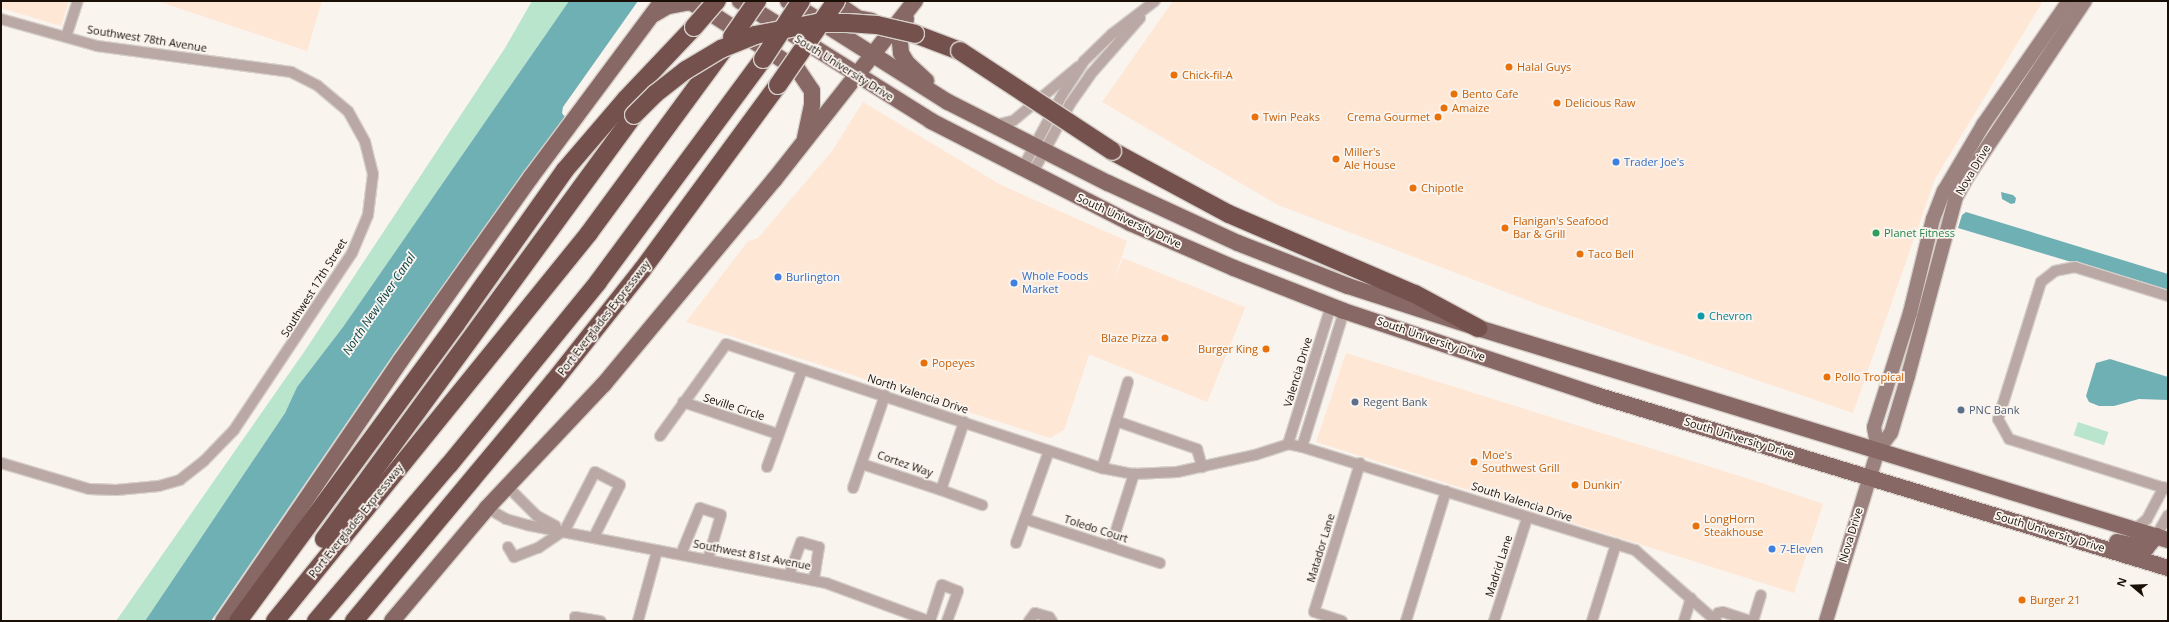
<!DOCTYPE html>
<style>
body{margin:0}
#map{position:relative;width:2169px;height:622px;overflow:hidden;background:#faf4ef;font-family:"Open Sans",sans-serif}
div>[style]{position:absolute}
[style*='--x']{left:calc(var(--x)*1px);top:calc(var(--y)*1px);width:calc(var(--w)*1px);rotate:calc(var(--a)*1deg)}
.built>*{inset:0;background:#fee7d5;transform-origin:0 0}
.green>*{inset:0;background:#bae5cd;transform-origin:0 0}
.water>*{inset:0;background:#6fb0b5}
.roads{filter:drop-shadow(1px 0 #d6cfca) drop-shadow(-1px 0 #d6cfca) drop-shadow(0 1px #d6cfca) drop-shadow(0 -1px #d6cfca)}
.street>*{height:10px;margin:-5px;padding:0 5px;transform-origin:5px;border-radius:5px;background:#baa8a5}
.secondary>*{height:14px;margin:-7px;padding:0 7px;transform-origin:7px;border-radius:7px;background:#9c827f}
.primary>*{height:16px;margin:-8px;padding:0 8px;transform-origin:8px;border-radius:8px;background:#876864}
.highway>*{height:18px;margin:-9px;padding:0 9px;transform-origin:9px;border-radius:9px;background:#74514d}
.bridges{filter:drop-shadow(1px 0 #d6cfca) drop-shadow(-1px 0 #d6cfca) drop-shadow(0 1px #d6cfca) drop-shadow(0 -1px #d6cfca)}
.highway-bridge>*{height:18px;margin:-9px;padding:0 9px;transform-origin:9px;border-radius:9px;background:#74514d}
.dots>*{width:11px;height:11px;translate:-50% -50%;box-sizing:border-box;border:2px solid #faf4ef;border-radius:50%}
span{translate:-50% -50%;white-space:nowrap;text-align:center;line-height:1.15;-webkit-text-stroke:3.5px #faf4ef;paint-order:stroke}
.street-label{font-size:11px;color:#190f07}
.food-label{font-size:11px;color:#c56008}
.left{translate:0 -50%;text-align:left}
.right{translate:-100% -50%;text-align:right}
.shop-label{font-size:11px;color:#366cbe}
.leisure-label{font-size:11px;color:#27864d}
.culture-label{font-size:11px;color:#0d838f}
.service-label{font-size:11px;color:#4e5e75}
.water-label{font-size:12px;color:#004044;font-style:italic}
.frame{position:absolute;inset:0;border:2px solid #190f07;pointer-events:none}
.north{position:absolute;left:2113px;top:566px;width:40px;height:40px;-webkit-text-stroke:3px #faf4ef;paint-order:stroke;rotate:289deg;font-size:11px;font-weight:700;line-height:16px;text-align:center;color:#190f07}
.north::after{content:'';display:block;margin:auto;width:14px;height:18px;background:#190f07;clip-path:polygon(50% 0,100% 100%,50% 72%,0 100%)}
</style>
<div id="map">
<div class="built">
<div style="clip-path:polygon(1px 1px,69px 1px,61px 26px,1px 8px)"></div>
<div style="clip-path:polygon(157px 1px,322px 1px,307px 51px)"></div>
<div style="clip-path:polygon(1173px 1px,2043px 1px,1935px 179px,1853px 413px,1545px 307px,1278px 205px,1102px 102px)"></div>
<div style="clip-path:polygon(863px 102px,1001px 185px,1127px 241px,1064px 430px,1050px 438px,686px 322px,748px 241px,758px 238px,832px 151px)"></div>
<div style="left:1123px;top:258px;width:132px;height:102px;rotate:22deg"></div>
<div style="clip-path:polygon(1346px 353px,1762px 483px,1823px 504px,1794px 593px,1316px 442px)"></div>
</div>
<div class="green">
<div style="clip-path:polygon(532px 1px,569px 1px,343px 327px,297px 387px,285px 413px,145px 621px,116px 621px,304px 352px,505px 48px)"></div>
<div style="left:2078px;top:422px;width:32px;height:14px;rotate:18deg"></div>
</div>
<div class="water">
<div style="clip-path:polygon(569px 1px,638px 1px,563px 107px,562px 113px,565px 117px,395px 352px,211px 621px,145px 621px,285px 413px,297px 387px,343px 327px)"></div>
<div style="clip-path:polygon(2001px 192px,2013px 195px,2016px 198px,2015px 203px,2011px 204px,2002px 199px)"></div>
<div style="clip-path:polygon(1966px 212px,2168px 274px,2168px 291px,1958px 228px,1962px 215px)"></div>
<div style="clip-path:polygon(2110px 359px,2168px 377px,2168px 400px,2139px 399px,2114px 406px,2099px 406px,2089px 402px,2086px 396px,2096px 363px)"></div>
</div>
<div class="roads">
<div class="street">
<div style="--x:1;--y:19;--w:100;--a:15.7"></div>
<div style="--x:97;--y:46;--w:196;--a:7.6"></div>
<div style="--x:291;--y:72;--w:30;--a:27"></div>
<div style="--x:318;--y:86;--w:39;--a:40"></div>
<div style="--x:348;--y:111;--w:35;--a:61"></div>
<div style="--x:365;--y:142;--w:33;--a:76"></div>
<div style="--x:373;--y:174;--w:41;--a:97"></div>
<div style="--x:368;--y:215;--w:41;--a:112.8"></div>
<div style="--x:352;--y:253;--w:213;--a:123.7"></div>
<div style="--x:234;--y:430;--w:43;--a:134.1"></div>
<div style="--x:204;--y:461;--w:31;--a:142"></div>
<div style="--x:180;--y:480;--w:22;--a:164"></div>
<div style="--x:159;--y:486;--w:43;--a:174.7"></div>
<div style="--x:116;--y:490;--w:27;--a:-178"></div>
<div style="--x:89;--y:489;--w:92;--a:-163.5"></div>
<div style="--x:66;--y:37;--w:38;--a:-72"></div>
<div style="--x:995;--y:125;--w:18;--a:-13"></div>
<div style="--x:1013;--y:121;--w:85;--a:-39.7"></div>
<div style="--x:1022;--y:169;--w:84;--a:-61.6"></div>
<div style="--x:1062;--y:95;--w:40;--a:-57.1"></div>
<div style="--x:1084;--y:61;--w:39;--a:-44"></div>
<div style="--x:1112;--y:34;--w:54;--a:-37.5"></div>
<div style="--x:1032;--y:174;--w:80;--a:-61.5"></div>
<div style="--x:1070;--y:104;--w:35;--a:-55"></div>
<div style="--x:1090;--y:75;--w:76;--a:-48.7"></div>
<div style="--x:2168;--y:296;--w:97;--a:-162.7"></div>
<div style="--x:2075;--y:267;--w:20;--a:169"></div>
<div style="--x:2055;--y:271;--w:18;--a:142"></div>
<div style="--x:2041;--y:282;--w:144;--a:107.4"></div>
<div style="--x:1998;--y:419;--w:23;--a:61"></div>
<div style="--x:2009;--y:439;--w:167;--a:17.5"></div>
<div style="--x:683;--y:402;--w:100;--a:18.6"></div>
<div style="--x:1116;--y:421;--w:86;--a:19.1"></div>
<div style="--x:1197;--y:449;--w:19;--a:74"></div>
<div style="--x:660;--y:436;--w:113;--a:-54.3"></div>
<div style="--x:726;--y:344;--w:396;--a:18.3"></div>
<div style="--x:1102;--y:468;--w:33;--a:11"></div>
<div style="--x:1134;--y:474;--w:43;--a:-2.7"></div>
<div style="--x:1177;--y:472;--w:80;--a:-12.3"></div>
<div style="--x:1255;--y:455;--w:35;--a:-18"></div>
<div style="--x:1288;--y:444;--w:14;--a:12"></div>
<div style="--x:1302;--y:447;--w:349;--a:17.2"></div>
<div style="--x:1635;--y:550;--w:108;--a:41.2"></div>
<div style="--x:1288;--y:444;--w:145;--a:-72.7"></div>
<div style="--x:1302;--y:447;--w:142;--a:-72.8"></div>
<div style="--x:862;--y:464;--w:83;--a:18.2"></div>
<div style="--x:941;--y:490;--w:72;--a:-71.3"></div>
<div style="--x:767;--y:467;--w:103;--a:-70.2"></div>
<div style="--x:1102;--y:468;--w:90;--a:-73.2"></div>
<div style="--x:508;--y:487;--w:41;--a:45"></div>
<div style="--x:537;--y:516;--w:21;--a:28"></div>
<div style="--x:853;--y:488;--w:98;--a:-71"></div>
<div style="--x:941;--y:490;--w:44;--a:20.1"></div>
<div style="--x:487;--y:508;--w:22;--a:30"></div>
<div style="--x:506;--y:519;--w:22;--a:16"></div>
<div style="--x:527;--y:525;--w:305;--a:11"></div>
<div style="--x:826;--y:583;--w:110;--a:20.3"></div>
<div style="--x:1025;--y:519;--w:142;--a:18.1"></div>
<div style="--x:2134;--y:530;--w:17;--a:-40"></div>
<div style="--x:2147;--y:519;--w:36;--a:-62"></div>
<div style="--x:2156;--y:536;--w:24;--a:-60"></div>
<div style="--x:1016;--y:543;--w:98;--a:-70.3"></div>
<div style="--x:1111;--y:546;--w:76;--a:-72.3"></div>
<div style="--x:508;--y:547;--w:12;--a:59"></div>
<div style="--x:514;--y:557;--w:26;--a:-21"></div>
<div style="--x:538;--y:548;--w:32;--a:-34"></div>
<div style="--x:565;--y:530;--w:65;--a:-62.7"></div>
<div style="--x:595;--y:472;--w:28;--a:27"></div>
<div style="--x:620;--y:485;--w:58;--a:116.6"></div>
<div style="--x:681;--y:554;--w:50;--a:-67.6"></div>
<div style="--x:700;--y:508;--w:22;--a:18"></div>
<div style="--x:721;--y:515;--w:46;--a:106.5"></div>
<div style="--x:789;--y:575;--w:35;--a:-70"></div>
<div style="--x:801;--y:542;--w:19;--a:16"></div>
<div style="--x:819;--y:547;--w:33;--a:99"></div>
<div style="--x:1714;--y:619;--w:7;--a:-56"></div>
<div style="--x:1718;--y:613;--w:5;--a:-11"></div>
<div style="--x:1723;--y:612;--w:28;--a:18"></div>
<div style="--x:575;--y:621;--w:4;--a:-90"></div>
<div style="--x:575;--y:617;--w:26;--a:9"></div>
<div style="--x:638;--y:621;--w:73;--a:-74.8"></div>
<div style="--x:930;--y:621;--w:38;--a:-72"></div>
<div style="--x:942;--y:585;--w:17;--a:21"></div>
<div style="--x:958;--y:591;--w:32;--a:110"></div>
<div style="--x:1029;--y:621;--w:10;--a:-53"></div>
<div style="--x:1035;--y:613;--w:15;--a:16"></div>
<div style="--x:1049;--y:617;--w:5;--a:53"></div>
<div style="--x:1342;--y:621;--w:29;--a:-162"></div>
<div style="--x:1314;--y:612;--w:156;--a:-72.8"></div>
<div style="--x:1406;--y:621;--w:136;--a:-72.9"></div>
<div style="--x:1494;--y:621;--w:108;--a:-72.2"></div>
<div style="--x:1592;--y:621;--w:81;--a:-72.7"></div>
<div style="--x:1684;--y:621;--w:24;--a:-73"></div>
<div style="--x:1753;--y:621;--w:27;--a:-73"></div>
</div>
<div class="secondary">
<div style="--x:1878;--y:450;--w:23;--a:-100"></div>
<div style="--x:1874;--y:427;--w:120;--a:-72.5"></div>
<div style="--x:1910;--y:313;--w:97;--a:-76.3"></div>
<div style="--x:1933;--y:219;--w:30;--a:-69"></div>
<div style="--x:1944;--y:191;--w:77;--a:-59.4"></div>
<div style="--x:1983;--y:125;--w:151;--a:-55.3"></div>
<div style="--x:1826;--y:621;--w:179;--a:-73.1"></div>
<div style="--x:1878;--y:450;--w:21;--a:-53"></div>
<div style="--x:1891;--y:433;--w:59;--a:-73.4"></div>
<div style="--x:1908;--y:376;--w:185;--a:-75"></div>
<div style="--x:1956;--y:197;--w:26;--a:-61"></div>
<div style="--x:1969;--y:174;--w:208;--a:-56.2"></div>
</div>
<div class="primary">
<div style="--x:740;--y:1;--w:226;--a:32.1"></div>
<div style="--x:931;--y:121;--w:224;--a:27.1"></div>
<div style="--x:1130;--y:223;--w:113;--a:23.4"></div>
<div style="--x:1234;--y:268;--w:118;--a:21.4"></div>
<div style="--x:1344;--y:311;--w:266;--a:18.4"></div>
<div style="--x:1596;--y:395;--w:598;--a:16.83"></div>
<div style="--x:788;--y:1;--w:189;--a:32.3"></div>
<div style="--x:948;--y:102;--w:179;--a:26.9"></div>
<div style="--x:1108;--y:183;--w:143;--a:24.8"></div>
<div style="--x:1238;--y:243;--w:118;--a:21.4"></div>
<div style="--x:1348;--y:286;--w:137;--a:17.9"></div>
<div style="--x:1478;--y:328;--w:722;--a:17.08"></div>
<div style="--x:833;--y:1;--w:29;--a:35"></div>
<div style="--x:857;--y:18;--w:15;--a:11"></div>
<div style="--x:654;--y:14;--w:16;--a:-30"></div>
<div style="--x:668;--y:6;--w:22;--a:-10"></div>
<div style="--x:690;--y:2;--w:29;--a:29"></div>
<div style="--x:715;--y:16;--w:99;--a:33"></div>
<div style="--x:798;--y:70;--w:25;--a:56"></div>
<div style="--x:812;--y:91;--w:14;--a:90"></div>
<div style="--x:812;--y:105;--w:34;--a:102"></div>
<div style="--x:906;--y:19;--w:24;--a:105"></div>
<div style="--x:900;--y:42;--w:11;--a:85"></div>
<div style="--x:901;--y:53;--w:12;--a:59"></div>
<div style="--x:907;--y:63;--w:26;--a:43"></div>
<div style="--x:2117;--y:542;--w:30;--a:12"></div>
<div style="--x:2146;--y:548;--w:16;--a:-50"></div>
<div style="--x:223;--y:621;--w:316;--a:-55.7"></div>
<div style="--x:401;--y:360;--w:224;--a:-54.6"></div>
<div style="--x:531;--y:177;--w:219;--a:-53.3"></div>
<div style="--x:392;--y:621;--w:148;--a:-49.9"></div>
<div style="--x:487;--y:508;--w:170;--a:-46.7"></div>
<div style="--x:604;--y:384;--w:266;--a:-50.2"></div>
<div style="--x:774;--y:180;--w:228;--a:-51.8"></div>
</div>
<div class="highway">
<div style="--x:915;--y:34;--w:48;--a:20.7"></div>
<div style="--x:1112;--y:151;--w:133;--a:28.3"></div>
<div style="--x:1229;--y:214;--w:202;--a:23.3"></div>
<div style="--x:1415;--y:294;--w:72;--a:28.4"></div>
<div style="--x:324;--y:539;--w:525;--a:-53.83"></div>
<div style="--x:238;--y:621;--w:368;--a:-53.7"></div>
<div style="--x:456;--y:324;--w:189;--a:-54.7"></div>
<div style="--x:565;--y:170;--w:94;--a:-49.3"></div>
<div style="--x:626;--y:99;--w:99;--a:-46.6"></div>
<div style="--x:275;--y:621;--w:499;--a:-51"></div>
<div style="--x:589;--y:233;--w:233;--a:-53.7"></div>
<div style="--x:316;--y:621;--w:205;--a:-49.6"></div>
<div style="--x:449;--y:465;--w:236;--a:-50.8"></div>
<div style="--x:598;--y:282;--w:277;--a:-53.5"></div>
<div style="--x:354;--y:621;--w:312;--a:-50.2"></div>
<div style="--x:554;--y:381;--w:142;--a:-51.6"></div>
<div style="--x:642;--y:270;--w:230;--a:-53.7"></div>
</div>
</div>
<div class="bridges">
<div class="highway-bridge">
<div style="--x:694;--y:27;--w:35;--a:-49"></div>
<div style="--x:732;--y:37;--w:44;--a:-55.2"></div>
<div style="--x:960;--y:51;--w:182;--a:33.3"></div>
<div style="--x:763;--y:59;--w:69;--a:-56.8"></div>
<div style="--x:778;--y:85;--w:102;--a:-55.4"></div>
<div style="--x:634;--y:115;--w:30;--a:-45"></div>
<div style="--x:655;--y:94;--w:39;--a:-38"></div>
<div style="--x:686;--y:70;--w:41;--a:-31"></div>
<div style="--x:721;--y:49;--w:37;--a:-22"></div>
<div style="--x:755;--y:35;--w:63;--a:-11"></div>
<div style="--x:817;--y:23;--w:30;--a:0"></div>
<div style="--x:847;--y:23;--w:30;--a:4"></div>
<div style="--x:877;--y:25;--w:39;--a:13"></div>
</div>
</div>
<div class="dots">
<div style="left:1509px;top:67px;background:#e8710a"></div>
<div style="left:1174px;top:75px;background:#e8710a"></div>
<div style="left:1454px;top:94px;background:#e8710a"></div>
<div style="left:1557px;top:103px;background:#e8710a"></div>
<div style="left:1444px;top:108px;background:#e8710a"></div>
<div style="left:1255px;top:117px;background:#e8710a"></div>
<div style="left:1438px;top:117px;background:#e8710a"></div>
<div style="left:1336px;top:159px;background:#e8710a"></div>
<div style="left:1616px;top:162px;background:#3f7fe0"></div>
<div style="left:1413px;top:188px;background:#e8710a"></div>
<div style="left:1505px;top:228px;background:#e8710a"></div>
<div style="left:1876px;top:233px;background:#2e9e5b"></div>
<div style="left:1580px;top:254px;background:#e8710a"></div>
<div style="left:778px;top:277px;background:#3f7fe0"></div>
<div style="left:1014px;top:283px;background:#3f7fe0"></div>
<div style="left:1701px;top:316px;background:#0f9aa8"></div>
<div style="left:1165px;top:338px;background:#e8710a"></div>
<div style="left:1266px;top:349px;background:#e8710a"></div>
<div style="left:924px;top:363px;background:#e8710a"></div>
<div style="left:1827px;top:377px;background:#e8710a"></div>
<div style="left:1355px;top:402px;background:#5c6f8a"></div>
<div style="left:1961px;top:410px;background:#5c6f8a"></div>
<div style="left:1474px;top:462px;background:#e8710a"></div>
<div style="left:1575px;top:485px;background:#e8710a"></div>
<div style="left:1696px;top:526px;background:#e8710a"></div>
<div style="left:1772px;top:549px;background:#3f7fe0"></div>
<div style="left:2022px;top:600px;background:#e8710a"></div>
</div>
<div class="street-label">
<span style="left:147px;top:39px;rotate:9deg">Southwest 78th Avenue</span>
<span style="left:844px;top:68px;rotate:32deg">South University Drive</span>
<span style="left:1973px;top:170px;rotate:-59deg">Nova Drive</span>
<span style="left:1129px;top:221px;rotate:25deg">South University Drive</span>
<span style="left:314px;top:288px;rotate:-58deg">Southwest 17th Street</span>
<span style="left:604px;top:318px;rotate:-52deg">Port Everglades Expressway</span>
<span style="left:1431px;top:339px;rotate:19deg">South University Drive</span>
<span style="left:1298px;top:372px;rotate:-73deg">Valencia Drive</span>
<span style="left:918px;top:394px;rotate:18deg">North Valencia Drive</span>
<span style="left:734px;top:407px;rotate:18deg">Seville Circle</span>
<span style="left:1739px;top:438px;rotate:17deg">South University Drive</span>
<span style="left:905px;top:464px;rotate:19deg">Cortez Way</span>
<span style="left:1522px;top:502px;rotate:18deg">South Valencia Drive</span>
<span style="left:356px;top:521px;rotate:-51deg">Port Everglades Expressway</span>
<span style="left:1096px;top:529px;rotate:18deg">Toledo Court</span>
<span style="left:2050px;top:532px;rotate:17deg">South University Drive</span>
<span style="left:1851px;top:535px;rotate:-73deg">Nova Drive</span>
<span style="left:1321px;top:548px;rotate:-73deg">Matador Lane</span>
<span style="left:752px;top:555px;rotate:11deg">Southwest 81st Avenue</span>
<span style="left:1499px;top:566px;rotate:-72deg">Madrid Lane</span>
</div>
<div class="food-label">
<span class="left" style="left:1517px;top:67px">Halal Guys</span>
<span class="left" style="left:1182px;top:75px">Chick-fil-A</span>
<span class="left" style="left:1462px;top:94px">Bento Cafe</span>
<span class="left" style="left:1565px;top:103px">Delicious Raw</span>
<span class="left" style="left:1452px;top:108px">Amaize</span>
<span class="left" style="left:1263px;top:117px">Twin Peaks</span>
<span class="right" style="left:1430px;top:117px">Crema Gourmet</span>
<span class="left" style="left:1344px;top:159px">Miller's<br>Ale House</span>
<span class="left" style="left:1421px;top:188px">Chipotle</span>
<span class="left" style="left:1513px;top:228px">Flanigan's Seafood<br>Bar &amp; Grill</span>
<span class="left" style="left:1588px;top:254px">Taco Bell</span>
<span class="right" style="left:1157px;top:338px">Blaze Pizza</span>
<span class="right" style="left:1258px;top:349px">Burger King</span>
<span class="left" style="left:932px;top:363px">Popeyes</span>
<span class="left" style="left:1835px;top:377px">Pollo Tropical</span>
<span class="left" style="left:1482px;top:462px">Moe's<br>Southwest Grill</span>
<span class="left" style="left:1583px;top:485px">Dunkin'</span>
<span class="left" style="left:1704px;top:526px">LongHorn<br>Steakhouse</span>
<span class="left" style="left:2030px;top:600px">Burger 21</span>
</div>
<div class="shop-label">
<span class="left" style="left:1624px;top:162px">Trader Joe's</span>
<span class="left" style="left:786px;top:277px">Burlington</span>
<span class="left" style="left:1022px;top:283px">Whole Foods<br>Market</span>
<span class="left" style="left:1780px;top:549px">7-Eleven</span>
</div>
<div class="leisure-label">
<span class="left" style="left:1884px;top:233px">Planet Fitness</span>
</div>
<div class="culture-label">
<span class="left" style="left:1709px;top:316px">Chevron</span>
</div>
<div class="service-label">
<span class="left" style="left:1363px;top:402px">Regent Bank</span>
<span class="left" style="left:1969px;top:410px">PNC Bank</span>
</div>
<div class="water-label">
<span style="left:379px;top:304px;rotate:-56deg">North New River Canal</span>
</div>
<div class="frame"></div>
<div class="north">N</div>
</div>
